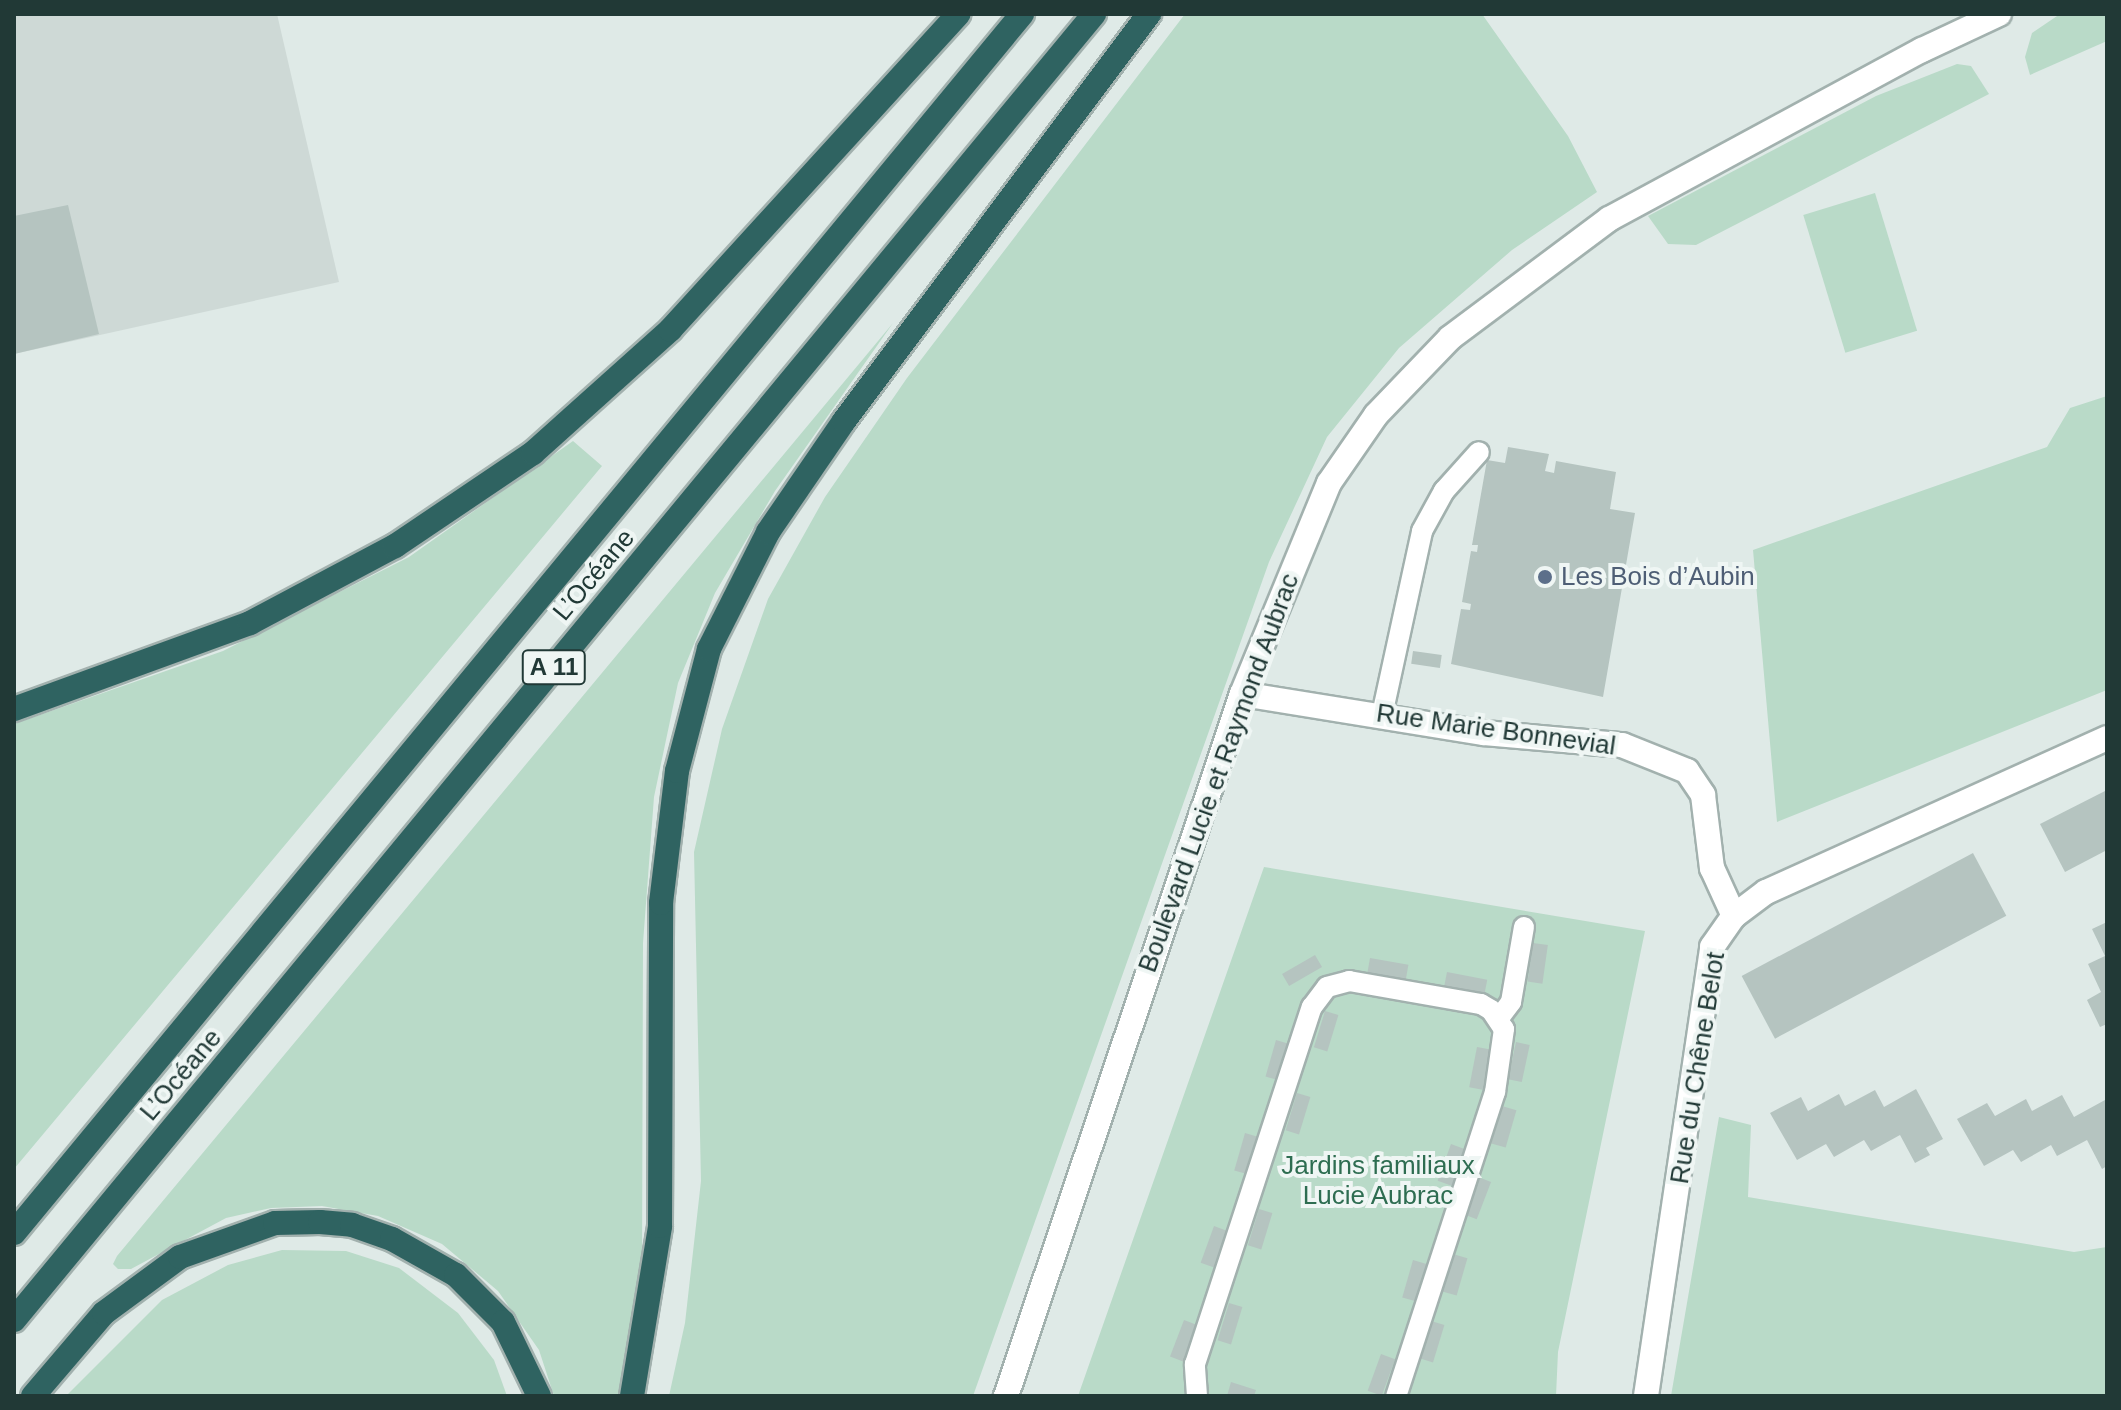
<!DOCTYPE html>
<meta charset="utf-8">
<style>
body{margin:0}
#map{position:relative;width:2121px;height:1410px;overflow:hidden;background:#dfeae7;font-family:Arial,sans-serif}
div>[style]{position:absolute}
[style*='--x']{left:calc(var(--x)*1px);top:calc(var(--y)*1px);width:calc(var(--w)*1px);rotate:calc(var(--a)*1deg)}
.built>*{inset:0;background:#ced9d6}
.green>*{inset:0;background:#b9dac8;transform-origin:0 0}
.building>*{inset:0;background:#b5c4c0;transform-origin:0 0}
.roads{filter:drop-shadow(2px 0 #a2b1ae) drop-shadow(-2px 0 #a2b1ae) drop-shadow(0 2px #a2b1ae) drop-shadow(0 -2px #a2b1ae)}
.lane>*{height:20px;margin:-10px;padding:0 10px;transform-origin:10px;border-radius:10px;background:#fff}
.street>*{height:24px;margin:-12px;padding:0 12px;transform-origin:12px;border-radius:12px;background:#fff}
.secondary>*{height:24px;margin:-12px;padding:0 12px;transform-origin:12px;border-radius:12px;background:#fff}
.highway>*{height:24px;margin:-12px;padding:0 12px;transform-origin:12px;border-radius:12px;background:#2f6361}
.dots>*{width:22px;height:22px;translate:-50% -50%;box-sizing:border-box;border:4px solid #eff6f4;border-radius:50%}
span{translate:-50% -50%;white-space:nowrap;text-align:center;line-height:1.15;-webkit-text-stroke:8px #eff6f4;paint-order:stroke}
.shield-label span{padding:2px 6px;background:#eff6f4;border:2px solid;border-radius:6px;-webkit-text-stroke-width:0}
.shield-label{font-size:24px;color:#213936;font-weight:700}
.street-label{font-size:26px;color:#213936}
.service-label{font-size:26px;color:#4e5e75}
.left{translate:0 -50%;text-align:left}
.park-label{font-size:26px;color:#2e6d51}
.frame{position:absolute;inset:0;border:16px solid #213936;pointer-events:none}
</style>
<div id="map">
<div class="built">
<div style="clip-path:polygon(14px 14px,277px 14px,339px 282px,14px 354px)"></div>
</div>
<div class="green">
<div style="clip-path:polygon(1185px 14px,1482px 14px,1568px 136px,1597px 192px,1512px 250px,1399px 348px,1327px 437px,1269px 562px,973px 1396px,669px 1396px,685px 1323px,701px 1181px,694px 852px,722px 729px,768px 599px,825px 497px,907px 378px)"></div>
<div style="clip-path:polygon(2060px 14px,2107px 14px,2107px 41px,2030px 75px,2025px 57px,2032px 33px)"></div>
<div style="clip-path:polygon(1957px 64px,1971px 66px,1989px 94px,1696px 245px,1668px 244px,1648px 216px,1876px 96px)"></div>
<div style="left:1875px;top:193px;width:144px;height:75px;rotate:73deg"></div>
<div style="clip-path:polygon(893px 323px,775px 491px,715px 593px,678px 683px,654px 797px,643px 943px,642px 1278px,618px 1396px,554px 1396px,539px 1350px,498px 1291px,442px 1244px,378px 1216px,322px 1206px,271px 1208px,226px 1218px,131px 1269px,118px 1269px,113px 1264px,117px 1256px)"></div>
<div style="clip-path:polygon(2107px 396px,2107px 690px,1777px 822px,1753px 550px,2047px 447px,2070px 408px)"></div>
<div style="clip-path:polygon(573px 441px,602px 466px,14px 1169px,14px 724px,223px 651px,409px 557px)"></div>
<div style="clip-path:polygon(1264px 867px,1645px 931px,1558px 1352px,1556px 1396px,1078px 1396px)"></div>
<div style="clip-path:polygon(1719px 1117px,1751px 1125px,1748px 1197px,2074px 1252px,2107px 1247px,2107px 1396px,1671px 1396px)"></div>
<div style="clip-path:polygon(282px 1250px,346px 1251px,399px 1268px,458px 1313px,494px 1360px,507px 1396px,66px 1396px,162px 1300px,228px 1265px)"></div>
</div>
<div class="building">
<div style="clip-path:polygon(68px 205px,99px 334px,14px 354px,14px 216px)"></div>
<div style="clip-path:polygon(1508px 447px,1549px 454px,1545px 471px,1554px 473px,1556px 461px,1616px 472px,1610px 509px,1635px 513px,1603px 697px,1451px 664px,1461px 609px,1470px 610px,1471px 604px,1462px 602px,1471px 551px,1477px 552px,1478px 545px,1472px 545px,1487px 460px,1505px 463px)"></div>
<div style="left:1413px;top:651px;width:29px;height:13px;rotate:8deg"></div>
<div style="clip-path:polygon(2107px 790px,2107px 850px,2065px 872px,2040px 824px)"></div>
<div style="left:1973px;top:853px;width:71px;height:262px;rotate:62deg"></div>
<div style="clip-path:polygon(2107px 922px,2107px 1024px,2100px 1027px,2087px 1000px,2101px 992px,2088px 964px,2105px 956px,2092px 929px)"></div>
<div style="left:1533px;top:943px;width:15px;height:39px;rotate:8deg"></div>
<div style="left:1315px;top:955px;width:14px;height:38px;rotate:60deg"></div>
<div style="left:1370px;top:958px;width:39px;height:16px;rotate:10deg"></div>
<div style="left:1447px;top:972px;width:41px;height:16px;rotate:11deg"></div>
<div style="left:1325px;top:1011px;width:14px;height:38px;rotate:17deg"></div>
<div style="left:1276px;top:1040px;width:15px;height:38px;rotate:16deg"></div>
<div style="left:1516px;top:1042px;width:14px;height:38px;rotate:12deg"></div>
<div style="left:1477px;top:1047px;width:15px;height:41px;rotate:11deg"></div>
<div style="clip-path:polygon(1916px 1089px,1943px 1139px,1926px 1148px,1930px 1155px,1915px 1163px,1900px 1135px,1871px 1151px,1864px 1140px,1834px 1157px,1826px 1144px,1797px 1160px,1770px 1113px,1801px 1097px,1808px 1111px,1839px 1094px,1845px 1106px,1875px 1090px,1884px 1107px)"></div>
<div style="left:1297px;top:1093px;width:14px;height:39px;rotate:17deg"></div>
<div style="clip-path:polygon(2062px 1095px,2074px 1117px,2105px 1100px,2107px 1166px,2102px 1169px,2087px 1140px,2057px 1156px,2051px 1145px,2021px 1162px,2013px 1150px,1984px 1166px,1957px 1119px,1987px 1103px,1995px 1116px,2026px 1099px,2032px 1111px)"></div>
<div style="left:1502px;top:1106px;width:15px;height:39px;rotate:16deg"></div>
<div style="left:1245px;top:1133px;width:15px;height:39px;rotate:16deg"></div>
<div style="left:1451px;top:1144px;width:15px;height:39px;rotate:20deg"></div>
<div style="left:1478px;top:1177px;width:14px;height:40px;rotate:21deg"></div>
<div style="left:1259px;top:1209px;width:14px;height:38px;rotate:17deg"></div>
<div style="left:1214px;top:1226px;width:15px;height:39px;rotate:20deg"></div>
<div style="left:1453px;top:1254px;width:15px;height:39px;rotate:16deg"></div>
<div style="left:1413px;top:1260px;width:15px;height:39px;rotate:16deg"></div>
<div style="left:1229px;top:1303px;width:14px;height:39px;rotate:17deg"></div>
<div style="left:1184px;top:1320px;width:14px;height:39px;rotate:21deg"></div>
<div style="left:1431px;top:1321px;width:14px;height:39px;rotate:17deg"></div>
<div style="left:1381px;top:1354px;width:15px;height:39px;rotate:20deg"></div>
<div style="clip-path:polygon(1231px 1382px,1256px 1390px,1254px 1396px,1227px 1396px)"></div>
</div>
<div class="roads">
<div class="lane">
<div style="--x:1382;--y:715;--w:188;--a:-77.7"></div>
<div style="--x:1422;--y:531;--w:46;--a:-61.2"></div>
<div style="--x:1444;--y:491;--w:52;--a:-48.1"></div>
<div style="--x:1499;--y:1018;--w:20;--a:-53"></div>
<div style="--x:1511;--y:1002;--w:76;--a:-80.2"></div>
<div style="--x:1197;--y:1396;--w:32;--a:-94"></div>
<div style="--x:1195;--y:1364;--w:376;--a:-71.9"></div>
<div style="--x:1312;--y:1007;--w:25;--a:-53"></div>
<div style="--x:1327;--y:987;--w:23;--a:-15"></div>
<div style="--x:1349;--y:981;--w:134;--a:9.9"></div>
<div style="--x:1481;--y:1004;--w:12;--a:31"></div>
<div style="--x:1491;--y:1010;--w:23;--a:56"></div>
<div style="--x:1504;--y:1029;--w:64;--a:98.1"></div>
<div style="--x:1495;--y:1092;--w:320;--a:108"></div>
</div>
<div class="street">
<div style="--x:1242;--y:694;--w:245;--a:9.2"></div>
<div style="--x:1484;--y:733;--w:139;--a:5"></div>
<div style="--x:1622;--y:745;--w:70;--a:21.8"></div>
<div style="--x:1687;--y:771;--w:29;--a:56"></div>
<div style="--x:1703;--y:795;--w:74;--a:83"></div>
<div style="--x:1712;--y:868;--w:53;--a:65.4"></div>
<div style="--x:1646;--y:1396;--w:454;--a:-81.6"></div>
<div style="--x:1712;--y:947;--w:38;--a:-55"></div>
<div style="--x:1734;--y:916;--w:40;--a:-37"></div>
<div style="--x:1766;--y:892;--w:374;--a:-24.3"></div>
</div>
<div class="secondary">
<div style="--x:1006;--y:1396;--w:741;--a:-71.42"></div>
<div style="--x:1242;--y:694;--w:228;--a:-67.6"></div>
<div style="--x:1329;--y:483;--w:83;--a:-55.3"></div>
<div style="--x:1376;--y:415;--w:107;--a:-46.1"></div>
<div style="--x:1450;--y:338;--w:199;--a:-36.8"></div>
<div style="--x:1609;--y:219;--w:356;--a:-28.4"></div>
<div style="--x:1922;--y:50;--w:85;--a:-25.1"></div>
</div>
<div class="highway">
<div style="--x:14;--y:709;--w:251;--a:-20"></div>
<div style="--x:250;--y:623;--w:164;--a:-28"></div>
<div style="--x:395;--y:546;--w:166;--a:-34"></div>
<div style="--x:533;--y:453;--w:184;--a:-41.9"></div>
<div style="--x:670;--y:330;--w:428;--a:-47.6"></div>
<div style="--x:14;--y:1233;--w:1582;--a:-50.41"></div>
<div style="--x:14;--y:1320;--w:1695;--a:-50.41"></div>
<div style="--x:33;--y:1396;--w:109;--a:-49.5"></div>
<div style="--x:104;--y:1313;--w:94;--a:-36.4"></div>
<div style="--x:180;--y:1257;--w:101;--a:-19.7"></div>
<div style="--x:275;--y:1223;--w:45;--a:-1.3"></div>
<div style="--x:320;--y:1222;--w:32;--a:5"></div>
<div style="--x:352;--y:1225;--w:42;--a:19.3"></div>
<div style="--x:392;--y:1239;--w:73;--a:29.4"></div>
<div style="--x:456;--y:1275;--w:66;--a:45"></div>
<div style="--x:503;--y:1322;--w:82;--a:64.1"></div>
<div style="--x:632;--y:1396;--w:172;--a:-80.6"></div>
<div style="--x:660;--y:1226;--w:323;--a:-89.8"></div>
<div style="--x:661;--y:903;--w:133;--a:-83.1"></div>
<div style="--x:677;--y:771;--w:126;--a:-75.3"></div>
<div style="--x:709;--y:649;--w:131;--a:-63.2"></div>
<div style="--x:768;--y:532;--w:135;--a:-55.6"></div>
<div style="--x:844;--y:421;--w:509;--a:-53.15"></div>
</div>
</div>
<div class="dots">
<div style="left:1545px;top:577px;background:#5c6f8a"></div>
</div>
<div class="shield-label">
<span style="left:554px;top:667px">A 11</span>
</div>
<div class="street-label">
<span style="left:594px;top:575px;rotate:-50deg">L’Océane</span>
<span style="left:1496px;top:730px;rotate:8deg">Rue Marie Bonnevial</span>
<span style="left:1219px;top:773px;rotate:-70deg">Boulevard Lucie et Raymond Aubrac</span>
<span style="left:1698px;top:1068px;rotate:-81deg">Rue du Chêne Belot</span>
<span style="left:181px;top:1075px;rotate:-50deg">L’Océane</span>
</div>
<div class="service-label">
<span class="left" style="left:1561px;top:577px">Les Bois d’Aubin</span>
</div>
<div class="park-label">
<span style="left:1378px;top:1181px">Jardins familiaux<br>Lucie Aubrac</span>
</div>
<div class="frame"></div>
</div>
